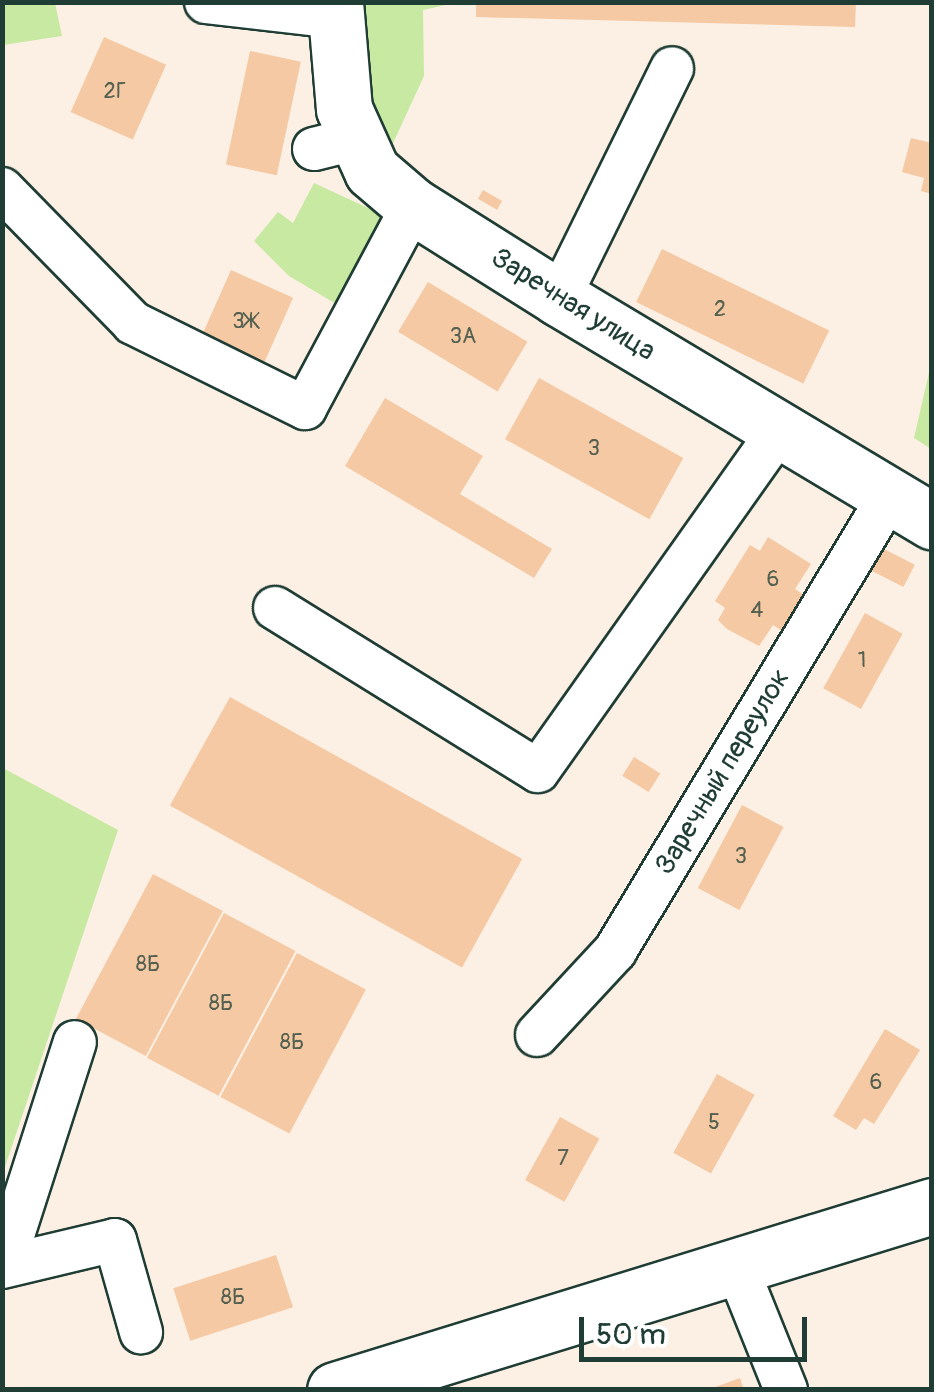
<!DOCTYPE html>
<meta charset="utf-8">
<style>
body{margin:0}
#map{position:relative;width:934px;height:1392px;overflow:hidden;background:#fcefe3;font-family:Pangolin,sans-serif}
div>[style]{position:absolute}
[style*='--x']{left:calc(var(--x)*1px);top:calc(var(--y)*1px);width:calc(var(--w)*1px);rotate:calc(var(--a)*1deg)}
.green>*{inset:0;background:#c7e9a2}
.building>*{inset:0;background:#f4c9a3;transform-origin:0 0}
.roads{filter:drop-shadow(2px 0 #1f3d34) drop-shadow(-2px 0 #1f3d34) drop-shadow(0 2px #1f3d34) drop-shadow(0 -2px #1f3d34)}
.minor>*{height:42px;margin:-21px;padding:0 21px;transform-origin:21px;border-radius:21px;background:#fff}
.major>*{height:55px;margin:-27.5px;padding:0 27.5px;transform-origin:27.5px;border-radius:27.5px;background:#fff}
span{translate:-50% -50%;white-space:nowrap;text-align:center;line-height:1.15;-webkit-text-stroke:10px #fff;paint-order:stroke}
.number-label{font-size:22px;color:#546050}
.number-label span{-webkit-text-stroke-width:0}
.street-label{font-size:28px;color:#1f3d34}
.frame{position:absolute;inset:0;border:5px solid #1f3d34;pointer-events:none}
.scale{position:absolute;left:579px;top:1317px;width:228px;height:45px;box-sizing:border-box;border:5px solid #1f3d34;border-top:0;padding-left:12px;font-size:30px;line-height:35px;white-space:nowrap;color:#1f3d34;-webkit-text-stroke:8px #fff;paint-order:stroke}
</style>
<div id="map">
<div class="green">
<div style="clip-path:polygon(2px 3px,55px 3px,62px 36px,3px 45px)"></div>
<div style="clip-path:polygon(361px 3px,455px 3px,423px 10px,424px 76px,388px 154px,366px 89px)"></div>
<div style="clip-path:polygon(314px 183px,381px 214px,384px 233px,348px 311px,289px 276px,254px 241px,278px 212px,293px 223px)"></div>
<div style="clip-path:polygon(931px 364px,931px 449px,914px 438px)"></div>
<div style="clip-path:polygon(3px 768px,118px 830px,3px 1173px)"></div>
</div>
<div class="building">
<div style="clip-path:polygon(476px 2px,856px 2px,855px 27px,476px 17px)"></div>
<div style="left:104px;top:37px;width:68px;height:82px;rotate:24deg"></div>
<div style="left:250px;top:51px;width:52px;height:116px;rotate:12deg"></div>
<div style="clip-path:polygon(911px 138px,932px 143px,932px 194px,921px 191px,924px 178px,902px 172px)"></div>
<div style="left:483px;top:190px;width:22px;height:10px;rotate:30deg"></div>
<div style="left:662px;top:249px;width:186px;height:59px;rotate:26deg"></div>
<div style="left:231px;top:270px;width:68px;height:82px;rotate:24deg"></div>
<div style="left:428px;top:282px;width:116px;height:58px;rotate:31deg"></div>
<div style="left:539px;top:378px;width:165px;height:70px;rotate:29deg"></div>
<div style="clip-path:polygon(385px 398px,483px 456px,460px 494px,552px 549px,534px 578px,345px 466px)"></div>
<div style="clip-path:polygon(768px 537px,811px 564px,795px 589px,807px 597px,785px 633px,773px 625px,759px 646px,727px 629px,718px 620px,725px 608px,715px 601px,750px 545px,760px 551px)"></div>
<div style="left:880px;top:547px;width:39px;height:25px;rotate:27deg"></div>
<div style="left:865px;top:613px;width:43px;height:86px;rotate:29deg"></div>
<div style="left:230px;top:697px;width:334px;height:124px;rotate:29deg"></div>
<div style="left:634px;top:757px;width:31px;height:22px;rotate:32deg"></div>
<div style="left:742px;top:805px;width:47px;height:94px;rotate:28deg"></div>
<div style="left:153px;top:874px;width:79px;height:164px;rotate:28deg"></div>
<div style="left:224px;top:913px;width:81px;height:164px;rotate:28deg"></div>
<div style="left:297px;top:953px;width:78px;height:163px;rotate:28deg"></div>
<div style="clip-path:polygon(885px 1029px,920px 1050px,874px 1124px,864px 1118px,856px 1130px,833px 1116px)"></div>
<div style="left:717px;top:1074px;width:43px;height:90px;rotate:29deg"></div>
<div style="left:560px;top:1117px;width:45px;height:72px;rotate:29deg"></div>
<div style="left:276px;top:1255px;width:55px;height:108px;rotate:72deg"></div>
<div style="clip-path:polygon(740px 1378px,744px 1390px,710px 1390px,710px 1389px)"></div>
</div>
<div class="roads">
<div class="minor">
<div style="--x:206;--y:2;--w:131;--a:6.6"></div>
<div style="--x:314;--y:149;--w:41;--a:-14"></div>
<div style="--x:2;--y:189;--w:187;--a:45.6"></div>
<div style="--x:133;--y:323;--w:192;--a:26.3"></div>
<div style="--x:305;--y:408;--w:229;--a:-61.9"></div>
<div style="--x:559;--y:298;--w:256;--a:-63.8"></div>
<div style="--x:275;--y:608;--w:309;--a:31.8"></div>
<div style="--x:538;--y:771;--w:418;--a:-54.7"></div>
<div style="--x:537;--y:1035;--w:115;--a:-47.1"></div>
<div style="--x:615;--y:951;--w:533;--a:-58.91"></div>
<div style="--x:735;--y:1263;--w:137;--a:68.1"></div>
<div style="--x:3;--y:1266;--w:235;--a:-72.2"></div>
<div style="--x:2;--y:1267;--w:116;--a:-13.4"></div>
<div style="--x:115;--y:1240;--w:96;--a:74.2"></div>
</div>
<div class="major">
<div style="--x:335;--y:2;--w:107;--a:85.2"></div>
<div style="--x:344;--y:109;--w:68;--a:65.7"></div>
<div style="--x:372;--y:171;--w:54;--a:40.5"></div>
<div style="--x:413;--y:206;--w:173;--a:32.2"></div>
<div style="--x:559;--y:298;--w:435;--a:30.9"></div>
<div style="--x:335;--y:1390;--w:625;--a:-17.13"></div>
</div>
</div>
<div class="number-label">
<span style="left:115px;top:92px">2Г</span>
<span style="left:720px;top:310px">2</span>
<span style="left:245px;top:322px">3Ж</span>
<span style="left:463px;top:337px">3А</span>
<span style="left:594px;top:449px">3</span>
<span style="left:773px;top:580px">6</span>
<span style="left:757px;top:611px">4</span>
<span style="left:862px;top:661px">1</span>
<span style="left:741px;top:857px">3</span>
<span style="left:148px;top:965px">8Б</span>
<span style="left:221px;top:1004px">8Б</span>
<span style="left:292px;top:1043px">8Б</span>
<span style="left:876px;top:1083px">6</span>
<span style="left:714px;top:1123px">5</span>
<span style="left:563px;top:1159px">7</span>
<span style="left:233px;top:1298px">8Б</span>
</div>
<div class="street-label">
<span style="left:573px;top:305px;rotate:32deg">Заречная улица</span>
<span style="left:723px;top:772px;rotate:-59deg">Заречный переулок</span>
</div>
<div class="frame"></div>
<div class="scale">50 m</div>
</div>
